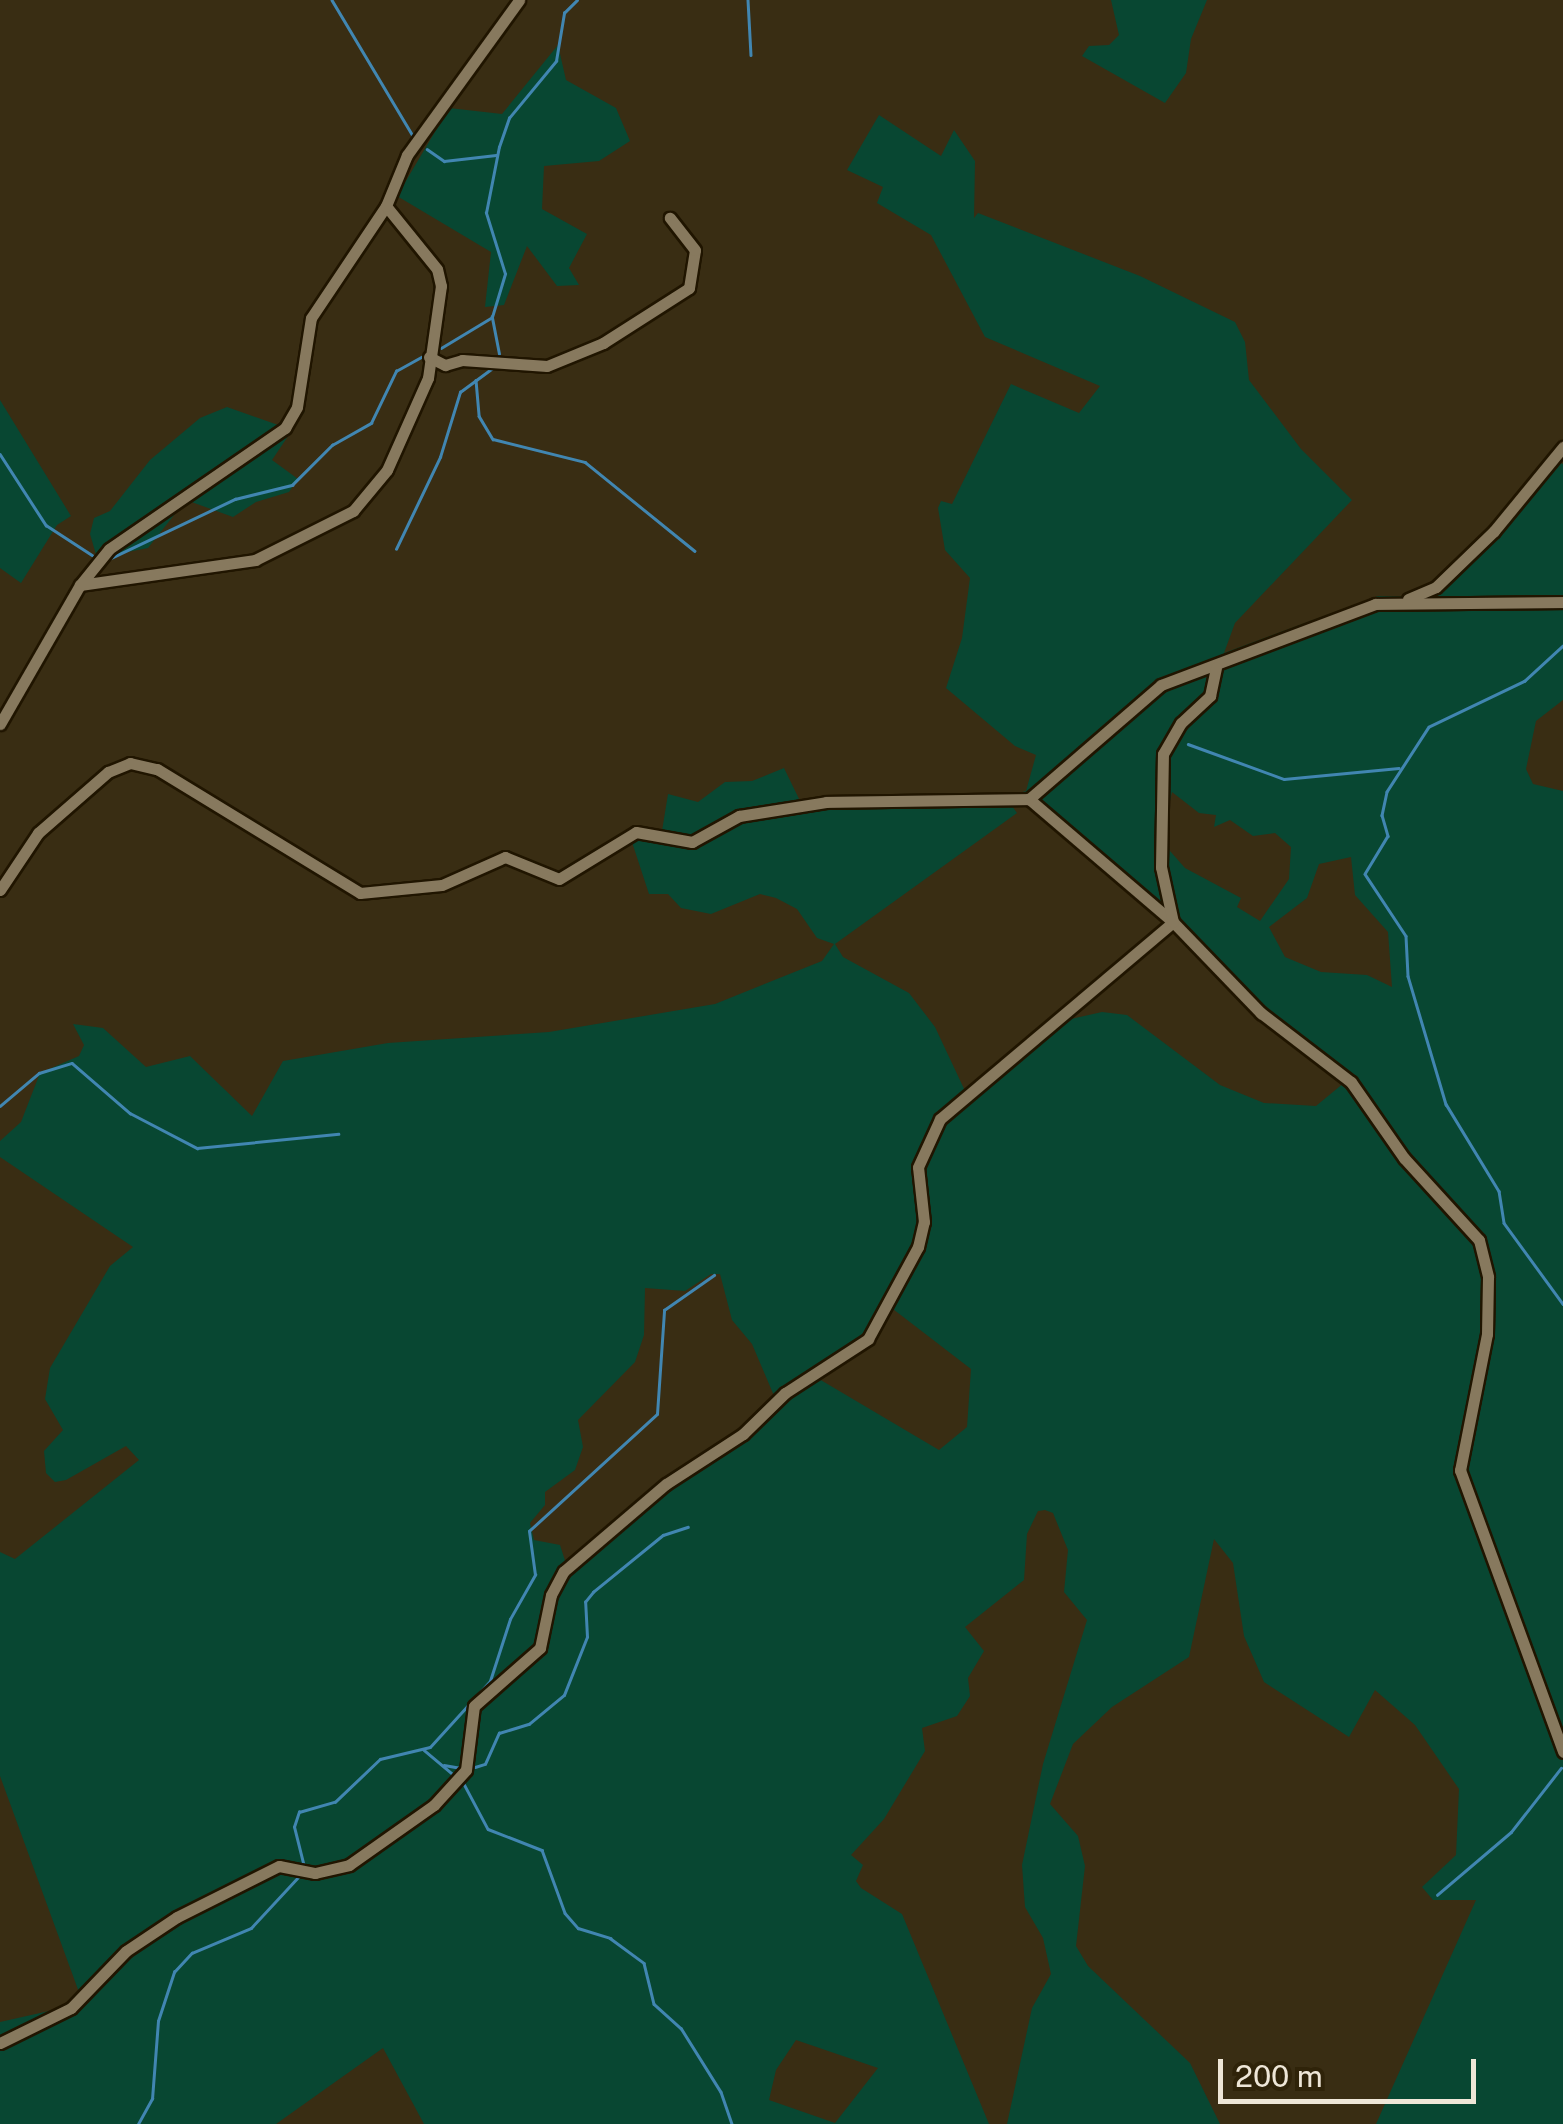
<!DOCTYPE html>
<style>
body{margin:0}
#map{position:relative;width:1563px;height:2124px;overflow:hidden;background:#392d13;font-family:"Public Sans",sans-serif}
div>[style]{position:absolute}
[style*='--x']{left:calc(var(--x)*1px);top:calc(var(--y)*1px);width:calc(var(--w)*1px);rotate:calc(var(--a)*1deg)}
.green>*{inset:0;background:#084732}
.stream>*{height:2.5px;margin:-1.25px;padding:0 1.25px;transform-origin:1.25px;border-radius:1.25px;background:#4186b1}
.roads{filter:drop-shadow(2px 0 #201500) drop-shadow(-2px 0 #201500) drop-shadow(0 2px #201500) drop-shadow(0 -2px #201500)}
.minor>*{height:11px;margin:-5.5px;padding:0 5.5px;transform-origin:5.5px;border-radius:5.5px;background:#87795e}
span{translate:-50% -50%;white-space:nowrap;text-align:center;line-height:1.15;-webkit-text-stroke:8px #2f2309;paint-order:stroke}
.scale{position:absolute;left:1218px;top:2059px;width:258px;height:45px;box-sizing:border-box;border:5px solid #eee6d7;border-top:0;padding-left:12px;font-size:30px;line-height:35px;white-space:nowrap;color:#eee6d7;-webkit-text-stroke:8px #2f2309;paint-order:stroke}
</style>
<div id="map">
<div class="green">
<div style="clip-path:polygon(1111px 0,1207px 0,1191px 39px,1186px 73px,1165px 103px,1082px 56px,1089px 46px,1109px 45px,1119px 35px)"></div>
<div style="clip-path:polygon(558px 45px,566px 80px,616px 108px,630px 141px,599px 161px,544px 166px,542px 209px,587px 234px,569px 268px,579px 285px,557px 286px,527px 246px,504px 305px,485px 307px,491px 252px,397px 196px,449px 108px,502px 114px)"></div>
<div style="clip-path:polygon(evenodd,879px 115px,941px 156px,954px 130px,975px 161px,974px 218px,978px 213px,1140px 276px,1235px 322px,1245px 342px,1249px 380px,1301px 449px,1352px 500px,1235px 623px,1224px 653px,1378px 596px,1434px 597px,1555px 460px,1563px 464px,1563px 700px,1536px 721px,1526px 769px,1533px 784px,1563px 791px,1563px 2124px,1376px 2124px,1476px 1900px,1433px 1900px,1422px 1887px,1456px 1855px,1459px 1789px,1415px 1725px,1375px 1690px,1349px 1737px,1264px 1682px,1244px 1636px,1233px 1563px,1214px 1539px,1189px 1657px,1112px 1707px,1073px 1744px,1050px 1804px,1078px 1836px,1085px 1866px,1076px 1946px,1088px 1966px,1190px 2063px,1220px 2124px,1007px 2124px,1032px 2008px,1051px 1974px,1043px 1938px,1025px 1907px,1022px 1865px,1043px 1764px,1087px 1620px,1064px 1592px,1068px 1550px,1053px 1513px,1045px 1510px,1038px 1511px,1027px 1534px,1024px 1580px,965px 1627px,984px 1651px,968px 1678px,970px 1696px,957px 1716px,922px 1728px,925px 1751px,884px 1819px,851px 1855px,863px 1865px,856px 1881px,861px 1888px,902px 1914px,989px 2124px,424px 2124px,383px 2048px,276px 2124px,0 2124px,0 2022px,58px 2009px,80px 1995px,0 1776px,0 1552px,15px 1559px,139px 1460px,126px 1446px,66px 1480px,55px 1482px,46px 1473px,44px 1451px,63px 1430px,45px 1399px,50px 1368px,110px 1266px,133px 1247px,0 1157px,0 1141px,21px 1122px,40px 1073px,79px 1056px,84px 1045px,73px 1024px,103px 1028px,146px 1067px,190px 1056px,252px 1116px,283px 1061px,388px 1043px,549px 1032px,715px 1004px,822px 961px,834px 944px,817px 938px,797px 909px,776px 898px,760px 894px,711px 914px,681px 908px,668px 894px,649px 894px,628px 830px,662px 831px,668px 794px,698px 802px,725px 782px,752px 781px,784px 768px,801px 803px,1004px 797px,1026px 791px,1036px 755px,1015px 746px,946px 688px,962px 638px,970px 578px,945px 550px,938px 508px,941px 501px,952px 504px,1011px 384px,1079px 413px,1100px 386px,985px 337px,931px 235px,877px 203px,883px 187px,847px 170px,879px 115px,1172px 792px,1199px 813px,1216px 815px,1214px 827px,1230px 820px,1253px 836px,1275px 833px,1291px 847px,1289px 879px,1260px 921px,1237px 907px,1241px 898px,1185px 868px,1170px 851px,1163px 831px,1172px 792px,879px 115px,1031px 804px,1218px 965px,1345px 1082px,1316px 1106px,1264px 1103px,1220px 1085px,1127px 1015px,1102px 1012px,1062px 1021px,966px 1093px,935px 1027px,909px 993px,843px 957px,835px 944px,1017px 813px,1012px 806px,1031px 804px,879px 115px,1351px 857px,1355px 895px,1388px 932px,1392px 987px,1367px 975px,1321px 972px,1285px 957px,1269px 927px,1307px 898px,1319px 864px,1351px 857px,879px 115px,711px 1274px,720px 1274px,732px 1320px,752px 1344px,775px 1398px,730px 1444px,654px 1495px,570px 1576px,560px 1545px,534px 1540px,530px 1523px,545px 1505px,545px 1492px,575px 1470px,583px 1447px,578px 1420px,635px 1362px,644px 1335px,645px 1288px,685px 1291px,711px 1274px,879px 115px,889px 1306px,971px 1369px,967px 1427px,939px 1450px,819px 1379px,889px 1306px,879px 115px,796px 2040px,878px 2068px,835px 2123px,769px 2100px,776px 2070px,796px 2040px)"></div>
<div style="clip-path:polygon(0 400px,71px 516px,57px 525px,21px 583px,0 568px)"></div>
<div style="clip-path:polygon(227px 407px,281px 426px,305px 411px,272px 460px,298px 479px,289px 492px,256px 502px,233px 517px,186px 500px,148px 548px,97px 558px,90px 534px,94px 518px,110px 511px,150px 460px,200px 418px)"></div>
</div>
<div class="stream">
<div style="--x:332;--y:0;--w:158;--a:59.2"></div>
<div style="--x:748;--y:0;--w:55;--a:86.9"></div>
<div style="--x:427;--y:149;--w:21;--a:35"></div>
<div style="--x:444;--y:161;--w:52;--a:-6.6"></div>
<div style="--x:441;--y:348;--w:58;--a:-31"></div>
<div style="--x:499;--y:354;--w:38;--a:-101"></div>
<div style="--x:492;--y:317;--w:45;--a:-73.2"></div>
<div style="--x:505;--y:274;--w:64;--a:-107.3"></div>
<div style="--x:486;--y:213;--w:67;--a:-78.9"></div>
<div style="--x:499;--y:147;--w:31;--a:-71"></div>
<div style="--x:509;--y:118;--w:74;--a:-50.5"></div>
<div style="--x:556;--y:61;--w:49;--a:-80.5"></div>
<div style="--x:564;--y:13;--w:18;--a:-45"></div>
<div style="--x:476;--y:380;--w:36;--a:85"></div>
<div style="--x:479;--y:416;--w:27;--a:59"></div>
<div style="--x:493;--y:439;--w:95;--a:14"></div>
<div style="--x:585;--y:462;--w:141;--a:39"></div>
<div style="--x:0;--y:454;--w:85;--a:57.1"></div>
<div style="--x:46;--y:525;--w:55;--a:33.1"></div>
<div style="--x:396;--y:549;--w:102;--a:-64.4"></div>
<div style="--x:440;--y:457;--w:68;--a:-72.9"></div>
<div style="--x:460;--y:392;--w:42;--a:-36.3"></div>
<div style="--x:107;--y:560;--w:142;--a:-25.5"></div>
<div style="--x:235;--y:499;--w:59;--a:-13.8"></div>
<div style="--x:292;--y:485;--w:57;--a:-45"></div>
<div style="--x:332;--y:445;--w:45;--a:-29.4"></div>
<div style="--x:371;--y:423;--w:58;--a:-64.3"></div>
<div style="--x:396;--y:371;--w:35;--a:-29"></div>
<div style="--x:1563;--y:646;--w:52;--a:137.4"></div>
<div style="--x:1525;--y:681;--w:106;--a:154.4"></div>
<div style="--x:1429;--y:727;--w:77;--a:122.9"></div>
<div style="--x:1387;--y:792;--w:24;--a:102"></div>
<div style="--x:1382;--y:815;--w:22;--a:74"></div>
<div style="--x:1388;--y:836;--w:44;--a:121.2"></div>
<div style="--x:1365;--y:874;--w:74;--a:56.5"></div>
<div style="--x:1406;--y:936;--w:40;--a:87.1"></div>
<div style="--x:1408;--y:976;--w:134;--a:73.5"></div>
<div style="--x:1446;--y:1104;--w:102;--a:58.7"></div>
<div style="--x:1499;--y:1191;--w:32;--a:81"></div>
<div style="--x:1504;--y:1223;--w:100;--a:53.9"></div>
<div style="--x:1188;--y:744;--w:102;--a:20"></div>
<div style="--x:1284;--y:779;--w:115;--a:-5.5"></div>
<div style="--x:0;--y:1106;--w:51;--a:-40.2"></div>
<div style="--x:39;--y:1073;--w:34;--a:-17"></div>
<div style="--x:72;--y:1063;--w:77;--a:40.8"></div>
<div style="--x:130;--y:1113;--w:76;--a:27.6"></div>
<div style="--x:197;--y:1148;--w:142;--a:-5.7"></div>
<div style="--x:424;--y:1750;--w:38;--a:40"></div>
<div style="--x:444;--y:1765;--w:17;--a:10"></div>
<div style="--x:475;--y:1767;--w:10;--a:-17"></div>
<div style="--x:485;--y:1764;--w:34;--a:-66"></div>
<div style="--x:499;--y:1733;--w:31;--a:-17"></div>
<div style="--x:529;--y:1724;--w:45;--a:-39.6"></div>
<div style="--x:564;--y:1695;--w:62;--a:-68.4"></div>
<div style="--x:587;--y:1637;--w:35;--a:-93"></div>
<div style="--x:585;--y:1602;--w:13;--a:-51"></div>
<div style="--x:593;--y:1592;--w:90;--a:-39.2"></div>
<div style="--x:663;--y:1535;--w:26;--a:-18"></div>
<div style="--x:463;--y:1782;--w:53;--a:62"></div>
<div style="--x:488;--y:1829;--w:58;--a:21.3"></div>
<div style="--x:542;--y:1850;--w:67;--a:69.9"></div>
<div style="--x:565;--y:1913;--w:20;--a:49"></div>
<div style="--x:578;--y:1928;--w:34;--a:17"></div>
<div style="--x:610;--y:1938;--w:42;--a:36.3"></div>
<div style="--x:644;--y:1963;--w:42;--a:76.3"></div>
<div style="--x:654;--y:2004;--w:36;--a:42"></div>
<div style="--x:681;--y:2028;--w:75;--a:58"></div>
<div style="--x:721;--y:2092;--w:34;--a:71"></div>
<div style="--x:304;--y:1867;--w:41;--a:-104"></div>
<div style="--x:294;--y:1827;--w:16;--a:-72"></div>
<div style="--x:299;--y:1812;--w:37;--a:-16"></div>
<div style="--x:335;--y:1802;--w:62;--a:-43.7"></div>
<div style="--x:380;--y:1759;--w:51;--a:-13.5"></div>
<div style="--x:430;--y:1747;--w:89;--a:-47.7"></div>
<div style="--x:490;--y:1681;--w:65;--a:-72.1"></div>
<div style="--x:510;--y:1619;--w:51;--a:-60.4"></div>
<div style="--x:535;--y:1575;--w:44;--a:-97.8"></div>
<div style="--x:529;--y:1531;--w:173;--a:-42.4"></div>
<div style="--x:657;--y:1414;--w:104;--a:-86.1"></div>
<div style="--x:664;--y:1310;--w:61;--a:-35"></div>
<div style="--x:1437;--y:1895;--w:97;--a:-40.4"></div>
<div style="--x:1511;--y:1832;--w:81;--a:-52"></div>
<div style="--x:138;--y:2124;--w:29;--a:-61"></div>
<div style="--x:152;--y:2099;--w:78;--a:-85.6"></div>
<div style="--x:158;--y:2021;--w:52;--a:-71.9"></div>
<div style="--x:174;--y:1972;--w:26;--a:-47"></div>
<div style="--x:192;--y:1953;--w:64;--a:-23"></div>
<div style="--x:251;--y:1928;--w:72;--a:-47.2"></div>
</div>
<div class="roads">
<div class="minor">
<div style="--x:429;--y:357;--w:18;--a:27"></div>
<div style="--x:445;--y:365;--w:18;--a:-16"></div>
<div style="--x:462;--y:360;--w:85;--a:4"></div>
<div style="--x:547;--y:366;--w:61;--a:-22.3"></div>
<div style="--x:603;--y:343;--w:102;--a:-32.6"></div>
<div style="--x:689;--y:288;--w:38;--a:-81"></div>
<div style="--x:695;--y:250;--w:41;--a:-128"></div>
<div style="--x:80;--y:585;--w:46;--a:-51.1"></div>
<div style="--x:109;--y:549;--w:214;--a:-34.5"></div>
<div style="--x:285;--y:428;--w:24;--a:-60"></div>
<div style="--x:297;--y:407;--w:90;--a:-81.1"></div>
<div style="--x:311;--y:318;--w:135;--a:-56.2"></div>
<div style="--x:1408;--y:599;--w:30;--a:-23"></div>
<div style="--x:1436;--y:587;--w:81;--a:-44"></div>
<div style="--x:1494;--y:531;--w:109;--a:-50.6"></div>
<div style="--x:0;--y:724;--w:160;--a:-60.1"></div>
<div style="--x:80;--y:585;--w:177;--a:-8.1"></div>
<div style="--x:255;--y:560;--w:110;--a:-26.6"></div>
<div style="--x:353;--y:511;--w:53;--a:-50.3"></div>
<div style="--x:387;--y:470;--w:101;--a:-66"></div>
<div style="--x:428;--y:378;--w:93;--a:-82"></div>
<div style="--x:441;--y:286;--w:17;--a:-103"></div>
<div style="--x:437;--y:269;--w:81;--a:-129"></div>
<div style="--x:386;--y:206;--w:55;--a:-67.6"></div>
<div style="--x:407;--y:155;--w:191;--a:-54.1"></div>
<div style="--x:1029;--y:799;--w:189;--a:40.5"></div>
<div style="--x:1173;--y:922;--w:127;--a:46"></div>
<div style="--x:1261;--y:1013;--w:113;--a:37.5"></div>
<div style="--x:1351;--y:1082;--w:93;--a:55.1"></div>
<div style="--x:1404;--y:1158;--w:111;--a:47.6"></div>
<div style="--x:1479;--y:1240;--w:38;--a:76"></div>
<div style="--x:1488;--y:1277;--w:57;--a:91"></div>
<div style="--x:1487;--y:1334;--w:139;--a:101.2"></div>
<div style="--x:1460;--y:1470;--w:300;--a:69.9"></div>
<div style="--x:0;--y:890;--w:69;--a:-56.3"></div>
<div style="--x:38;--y:833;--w:93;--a:-41.1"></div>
<div style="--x:108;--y:772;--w:24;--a:-22"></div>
<div style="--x:130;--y:763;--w:28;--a:13"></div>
<div style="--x:157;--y:769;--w:238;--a:31.4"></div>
<div style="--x:360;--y:893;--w:82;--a:-5.6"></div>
<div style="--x:442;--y:885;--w:69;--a:-24"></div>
<div style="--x:505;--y:857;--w:58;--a:22.2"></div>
<div style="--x:559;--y:879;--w:90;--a:-31.4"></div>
<div style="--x:636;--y:832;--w:57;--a:10.1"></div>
<div style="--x:692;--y:842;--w:54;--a:-29"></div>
<div style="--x:739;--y:816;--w:88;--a:-9.1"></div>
<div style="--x:826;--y:802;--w:203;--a:-0.8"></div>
<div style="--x:1029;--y:799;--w:174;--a:-40.8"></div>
<div style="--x:1161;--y:685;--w:229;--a:-20.7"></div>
<div style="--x:1375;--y:604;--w:188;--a:-0.6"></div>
<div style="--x:0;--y:2043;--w:79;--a:-26.2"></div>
<div style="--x:71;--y:2008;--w:79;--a:-46"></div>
<div style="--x:126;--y:1951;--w:61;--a:-33.7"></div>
<div style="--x:177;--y:1917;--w:114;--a:-26.6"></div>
<div style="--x:279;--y:1866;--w:37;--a:11"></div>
<div style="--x:315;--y:1873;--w:35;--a:-13"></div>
<div style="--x:349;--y:1865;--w:104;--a:-35.2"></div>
<div style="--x:434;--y:1805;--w:47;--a:-47.6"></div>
<div style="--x:466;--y:1770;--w:64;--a:-82.9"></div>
<div style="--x:474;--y:1706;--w:88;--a:-41.3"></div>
<div style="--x:540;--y:1648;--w:54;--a:-78.3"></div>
<div style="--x:551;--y:1595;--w:27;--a:-62"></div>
<div style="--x:564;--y:1571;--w:134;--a:-40.5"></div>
<div style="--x:666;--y:1484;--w:92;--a:-33"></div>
<div style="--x:743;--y:1434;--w:59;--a:-44.3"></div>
<div style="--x:785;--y:1393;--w:99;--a:-33"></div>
<div style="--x:868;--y:1339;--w:105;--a:-61.5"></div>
<div style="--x:918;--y:1247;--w:26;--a:-77"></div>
<div style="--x:924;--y:1222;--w:55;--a:-96.2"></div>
<div style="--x:918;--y:1167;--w:53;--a:-65.4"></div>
<div style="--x:940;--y:1119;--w:305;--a:-40.2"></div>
<div style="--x:1173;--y:922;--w:56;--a:-102.3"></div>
<div style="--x:1161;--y:867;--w:113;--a:-89"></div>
<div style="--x:1163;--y:754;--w:36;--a:-60"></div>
<div style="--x:1181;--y:723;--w:40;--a:-43"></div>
<div style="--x:1210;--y:696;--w:29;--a:-78"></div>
</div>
</div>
<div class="scale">200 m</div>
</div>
